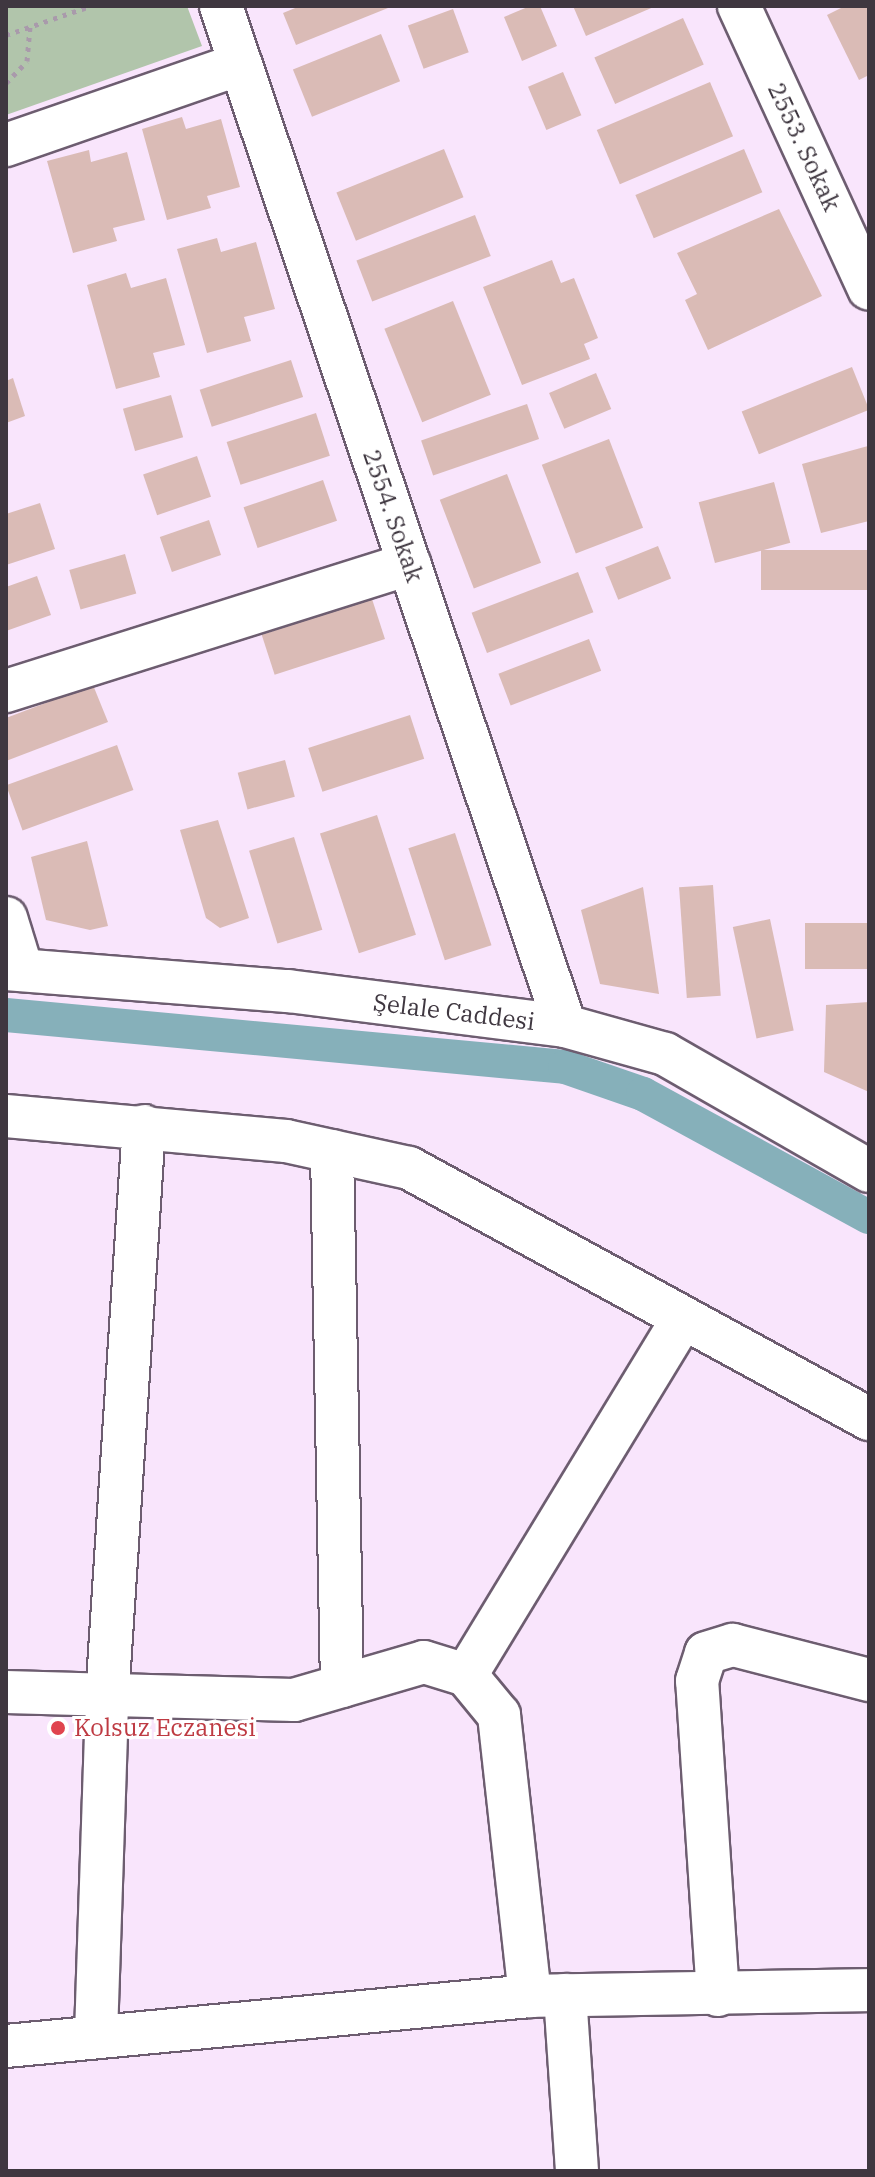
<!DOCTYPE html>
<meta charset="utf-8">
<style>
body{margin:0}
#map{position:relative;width:875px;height:2177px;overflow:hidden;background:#f9e5fc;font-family:"IBM Plex Serif",serif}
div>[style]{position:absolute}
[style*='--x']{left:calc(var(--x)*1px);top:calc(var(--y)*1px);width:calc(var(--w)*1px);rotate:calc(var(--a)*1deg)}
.green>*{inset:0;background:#b1c5ab}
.canal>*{height:34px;margin:-17px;padding:0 17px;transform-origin:17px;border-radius:17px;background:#86b0ba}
.building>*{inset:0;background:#dabbb6;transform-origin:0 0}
.path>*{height:5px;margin-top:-2.5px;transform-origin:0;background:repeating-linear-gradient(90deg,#a99aab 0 4px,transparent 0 10px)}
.roads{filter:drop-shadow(2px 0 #6d5d70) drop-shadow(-2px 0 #6d5d70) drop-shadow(0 2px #6d5d70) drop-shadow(0 -2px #6d5d70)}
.minor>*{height:42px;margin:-21px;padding:0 21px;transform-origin:21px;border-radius:21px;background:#fff}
.dots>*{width:22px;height:22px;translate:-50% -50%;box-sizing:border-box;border:4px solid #fff;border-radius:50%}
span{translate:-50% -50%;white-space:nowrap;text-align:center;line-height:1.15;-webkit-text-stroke:6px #fff;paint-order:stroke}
.street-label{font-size:24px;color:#3f3740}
.health-label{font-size:24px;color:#be3a42}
.left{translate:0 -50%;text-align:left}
.frame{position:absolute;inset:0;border:8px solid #3f3740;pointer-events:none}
</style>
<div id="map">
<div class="green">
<div style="clip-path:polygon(6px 6px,187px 6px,202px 46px,6px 115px)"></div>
</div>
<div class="canal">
<div style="--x:6;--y:1015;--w:561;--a:5.31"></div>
<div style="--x:565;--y:1067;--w:83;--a:19.1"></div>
<div style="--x:643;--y:1094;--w:257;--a:28.6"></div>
</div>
<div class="building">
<div style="clip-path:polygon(300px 6px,393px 6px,296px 45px,283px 13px)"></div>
<div style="clip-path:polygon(530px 6px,540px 6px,557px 46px,522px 61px,504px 17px)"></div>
<div style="clip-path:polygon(573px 6px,656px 6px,586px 36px)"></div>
<div style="clip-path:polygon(845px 6px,869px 6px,869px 75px,859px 80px,827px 15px)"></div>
<div style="left:453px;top:9px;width:46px;height:48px;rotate:70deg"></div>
<div style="left:683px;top:18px;width:51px;height:97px;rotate:66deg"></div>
<div style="left:381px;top:34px;width:51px;height:95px;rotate:68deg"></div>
<div style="left:563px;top:72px;width:47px;height:38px;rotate:67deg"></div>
<div style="left:710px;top:82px;width:59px;height:123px;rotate:67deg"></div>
<div style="clip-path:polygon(182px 117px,186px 129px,221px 119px,240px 187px,207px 196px,211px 208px,167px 220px,142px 129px)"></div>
<div style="left:444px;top:149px;width:52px;height:116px;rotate:68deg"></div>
<div style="left:744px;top:149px;width:47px;height:118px;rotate:67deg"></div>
<div style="clip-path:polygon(89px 150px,91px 162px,127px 152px,145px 220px,113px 228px,117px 241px,73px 253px,47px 161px)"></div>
<div style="clip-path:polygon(779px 209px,822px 296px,708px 350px,685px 300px,697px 294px,677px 253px)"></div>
<div style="left:475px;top:215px;width:44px;height:127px;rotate:69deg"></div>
<div style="clip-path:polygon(217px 238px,221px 252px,256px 242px,275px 309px,244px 317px,251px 341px,207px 353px,177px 249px)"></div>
<div style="clip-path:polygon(552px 260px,561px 283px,574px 278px,598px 338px,584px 344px,590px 359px,522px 385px,483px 287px)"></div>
<div style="clip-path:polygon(126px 273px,131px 288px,166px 278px,185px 345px,153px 353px,160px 377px,116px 389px,87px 285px)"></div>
<div style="left:453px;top:301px;width:101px;height:74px;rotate:68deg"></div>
<div style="left:291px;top:360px;width:39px;height:96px;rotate:72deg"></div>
<div style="left:852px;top:367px;width:46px;height:119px;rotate:68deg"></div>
<div style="left:596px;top:373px;width:39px;height:51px;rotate:67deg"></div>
<div style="clip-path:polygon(13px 378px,25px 416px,6px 423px,6px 381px)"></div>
<div style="left:171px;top:395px;width:44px;height:50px;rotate:74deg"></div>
<div style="left:527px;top:404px;width:37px;height:112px;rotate:71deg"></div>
<div style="left:316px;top:413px;width:45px;height:94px;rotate:72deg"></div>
<div style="left:609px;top:439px;width:95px;height:72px;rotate:69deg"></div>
<div style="clip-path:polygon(868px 446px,869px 521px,821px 533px,802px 464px)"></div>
<div style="left:197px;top:456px;width:43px;height:57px;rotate:71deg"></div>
<div style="left:507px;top:474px;width:95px;height:72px;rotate:69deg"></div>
<div style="left:323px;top:480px;width:43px;height:84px;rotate:71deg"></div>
<div style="left:774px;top:482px;width:63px;height:78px;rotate:75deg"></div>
<div style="clip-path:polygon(40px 503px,55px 549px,6px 565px,6px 514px)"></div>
<div style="left:209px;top:520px;width:37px;height:52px;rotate:71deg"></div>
<div style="left:658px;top:546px;width:35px;height:57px;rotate:68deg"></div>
<div style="left:869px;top:550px;width:40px;height:108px;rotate:90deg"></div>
<div style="left:125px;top:554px;width:41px;height:58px;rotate:74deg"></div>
<div style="left:578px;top:572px;width:43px;height:114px;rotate:69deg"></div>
<div style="clip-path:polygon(37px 576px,51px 615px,6px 631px,6px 587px)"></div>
<div style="left:372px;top:599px;width:42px;height:116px;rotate:72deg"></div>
<div style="left:589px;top:639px;width:34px;height:97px;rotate:69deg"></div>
<div style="clip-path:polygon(93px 685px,108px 722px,6px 761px,6px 718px)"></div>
<div style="left:410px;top:715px;width:46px;height:107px;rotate:72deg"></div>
<div style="left:117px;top:745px;width:48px;height:118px;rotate:70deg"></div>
<div style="left:285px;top:760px;width:38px;height:49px;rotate:75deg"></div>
<div style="left:377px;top:815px;width:126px;height:60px;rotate:72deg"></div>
<div style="clip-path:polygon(218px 820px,249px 918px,220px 928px,206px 918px,180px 830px)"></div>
<div style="left:455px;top:833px;width:118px;height:49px;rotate:72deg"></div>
<div style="left:294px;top:837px;width:97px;height:47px;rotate:73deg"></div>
<div style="clip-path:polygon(87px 841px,108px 926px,90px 930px,46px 920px,31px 857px)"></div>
<div style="left:713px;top:885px;width:111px;height:34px;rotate:86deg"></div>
<div style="clip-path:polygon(643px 887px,659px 994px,600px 984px,581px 910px)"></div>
<div style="left:770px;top:919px;width:114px;height:38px;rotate:78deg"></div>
<div style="left:869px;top:923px;width:46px;height:64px;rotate:90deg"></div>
<div style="clip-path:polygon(869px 1002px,869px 1092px,824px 1072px,826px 1005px)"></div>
</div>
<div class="path">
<div style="--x:6;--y:35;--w:89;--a:-19"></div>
<div style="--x:6;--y:83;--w:30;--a:-46"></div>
<div style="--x:27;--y:61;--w:34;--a:-85"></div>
</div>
<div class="roads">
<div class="minor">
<div style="--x:221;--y:6;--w:1076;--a:71.36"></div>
<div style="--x:739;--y:6;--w:311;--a:65.3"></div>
<div style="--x:6;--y:145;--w:248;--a:-19.1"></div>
<div style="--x:6;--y:691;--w:423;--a:-17.5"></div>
<div style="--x:6;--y:918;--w:54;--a:72.9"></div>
<div style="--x:6;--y:969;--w:283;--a:4.5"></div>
<div style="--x:288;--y:991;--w:279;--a:7.2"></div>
<div style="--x:565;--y:1026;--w:104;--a:15.6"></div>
<div style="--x:665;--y:1054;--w:235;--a:29.8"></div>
<div style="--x:6;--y:1116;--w:281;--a:5.1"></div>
<div style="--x:286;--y:1141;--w:126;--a:12.4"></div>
<div style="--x:409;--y:1168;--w:524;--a:28.62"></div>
<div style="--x:332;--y:1151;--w:535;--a:88.93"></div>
<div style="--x:466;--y:1675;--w:414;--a:-58.7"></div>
<div style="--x:6;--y:1692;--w:288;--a:1.6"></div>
<div style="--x:294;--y:1700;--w:135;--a:-16.3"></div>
<div style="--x:424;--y:1662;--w:44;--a:17.2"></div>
<div style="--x:466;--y:1675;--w:52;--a:50.5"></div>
<div style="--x:499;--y:1715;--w:283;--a:83.7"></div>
<div style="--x:565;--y:1995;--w:176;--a:86.1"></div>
<div style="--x:718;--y:1995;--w:315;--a:-93.8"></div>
<div style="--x:697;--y:1681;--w:29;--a:-72"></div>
<div style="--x:706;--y:1653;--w:28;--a:-17"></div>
<div style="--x:733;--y:1645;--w:140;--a:14.4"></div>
<div style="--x:96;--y:2035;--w:337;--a:-88.1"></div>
<div style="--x:107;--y:1698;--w:573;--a:-86.3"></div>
<div style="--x:6;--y:2046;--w:526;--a:-5.45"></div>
<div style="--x:530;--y:1996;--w:339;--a:-1"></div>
</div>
</div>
<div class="dots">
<div style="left:58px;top:1728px;background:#e0444e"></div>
</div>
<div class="street-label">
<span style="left:804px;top:147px;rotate:65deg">2553. Sokak</span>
<span style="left:393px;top:516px;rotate:71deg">2554. Sokak</span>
<span style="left:454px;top:1012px;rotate:7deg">Şelale Caddesi</span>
</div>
<div class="health-label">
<span class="left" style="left:74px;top:1728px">Kolsuz Eczanesi</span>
</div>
<div class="frame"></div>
</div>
